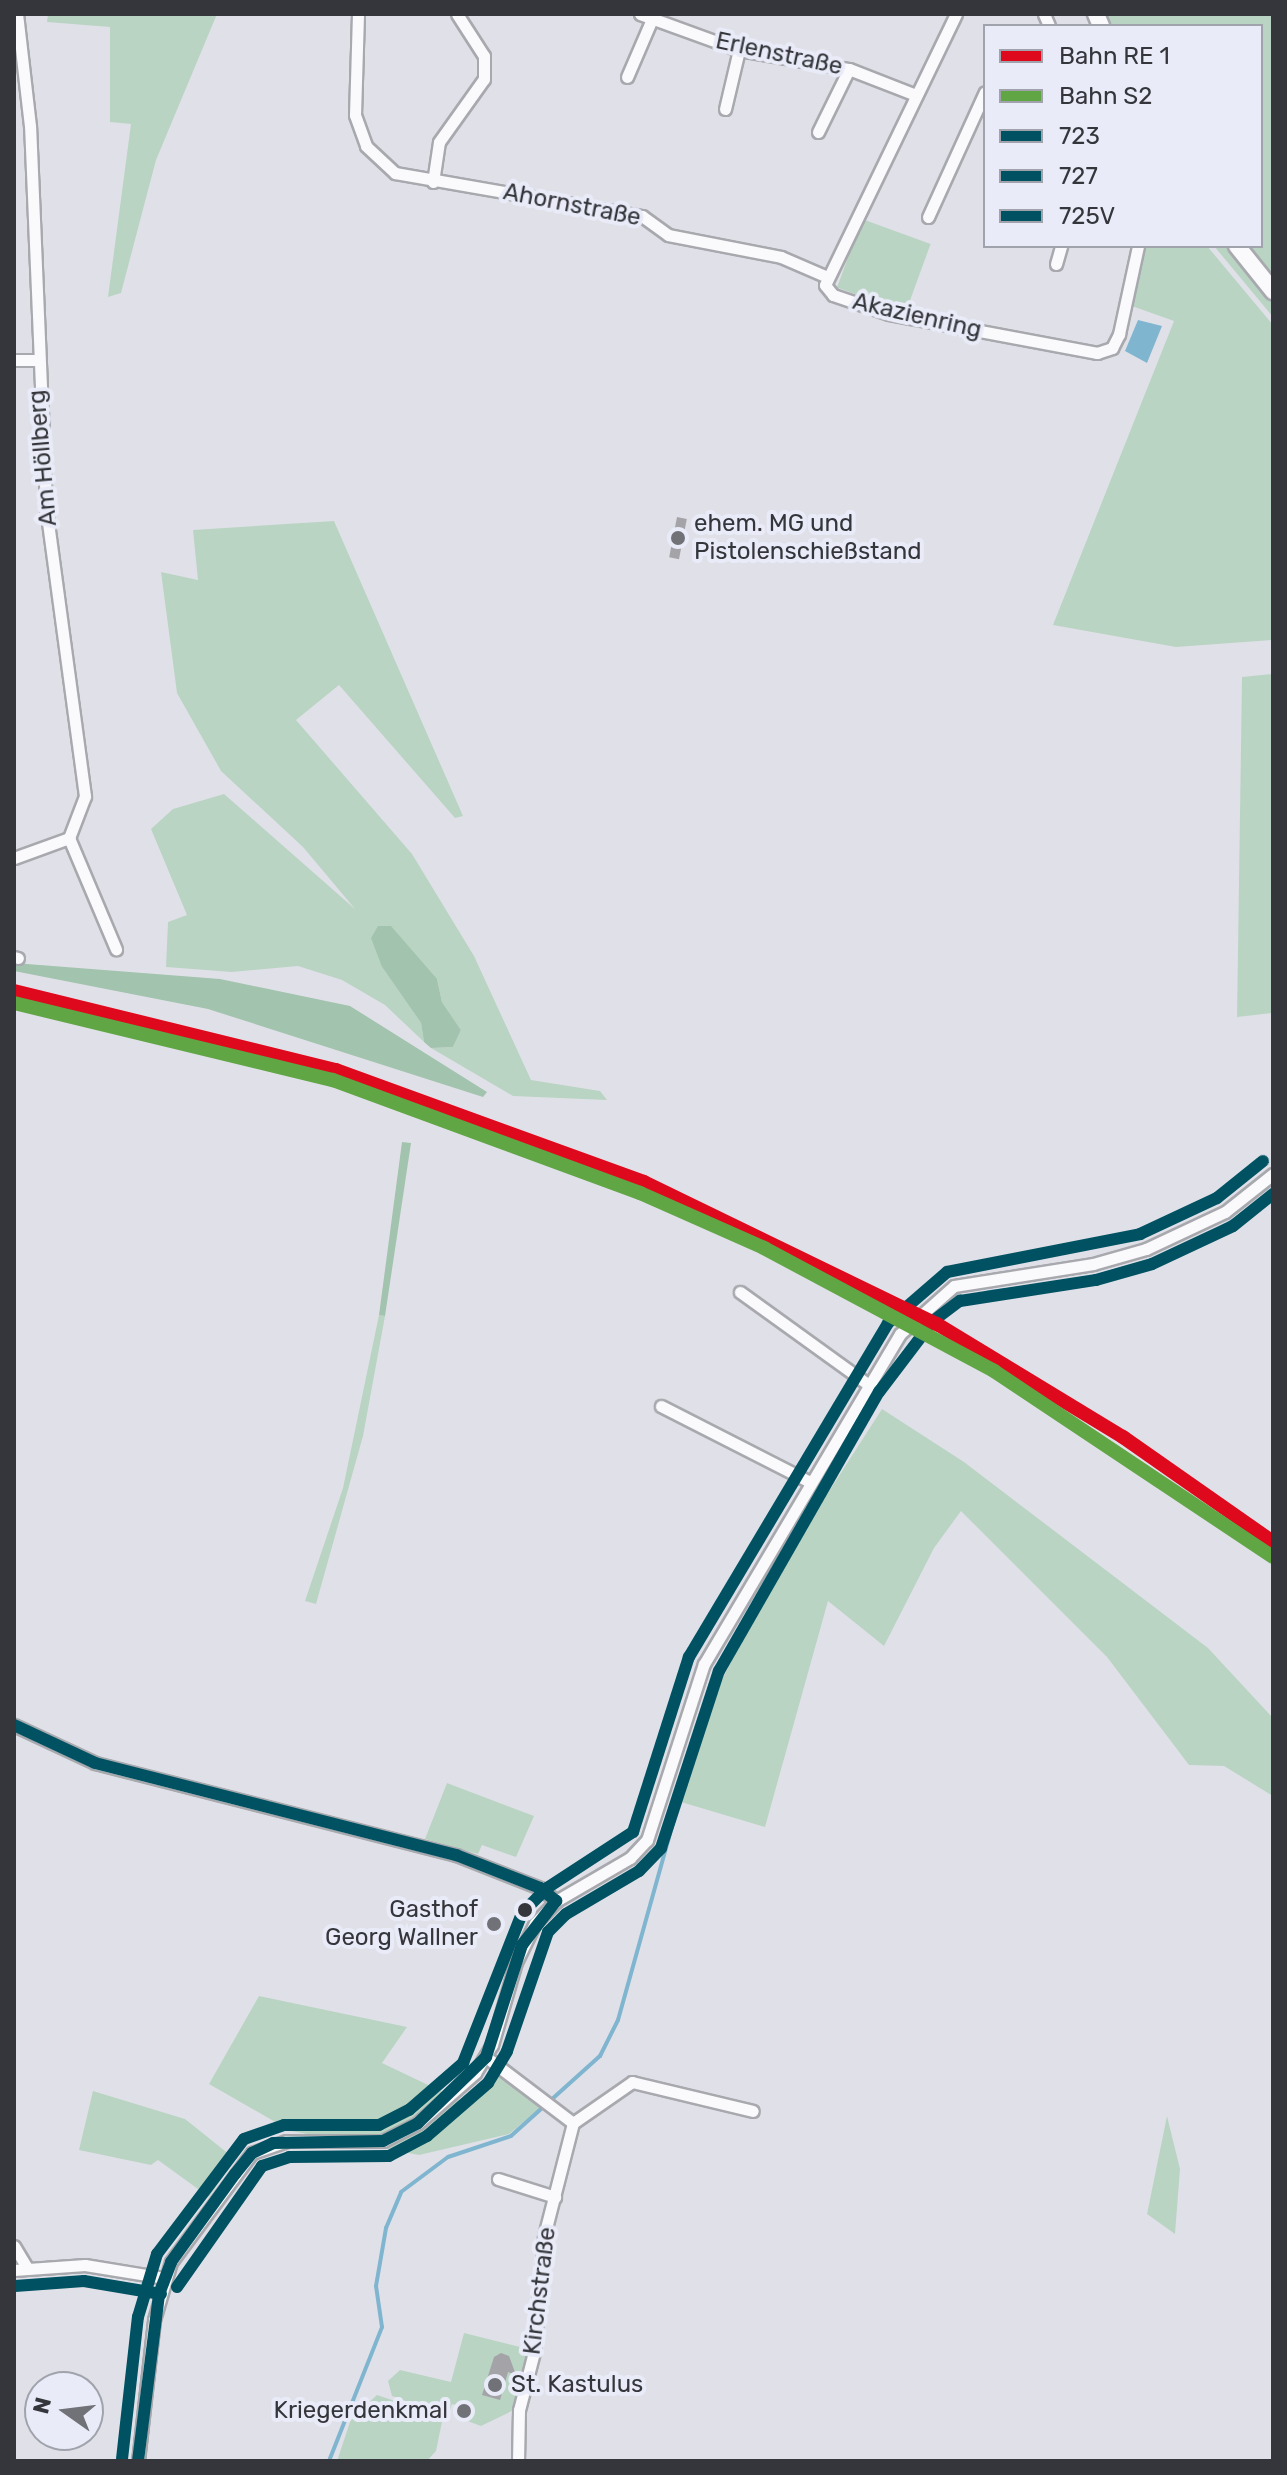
<!DOCTYPE html>
<meta charset="utf-8">
<style>
body{margin:0}
#map{position:relative;width:1287px;height:2475px;overflow:hidden;background:#e0e1e8;font-family:Rubik,sans-serif}
div>[style]{position:absolute}
[style*='--x']{left:calc(var(--x)*1px);top:calc(var(--y)*1px);width:calc(var(--w)*1px);rotate:calc(var(--a)*1deg)}
.green>*{inset:0;background:#bad4c3;transform-origin:0 0}
.forest>*{inset:0;background:#a2c3ad}
.water>*{inset:0;background:#80b5d0}
.stream>*{height:4px;margin:-2px;padding:0 2px;transform-origin:2px;border-radius:2px;background:#80b5d0}
.building>*{inset:0;background:#a4a3a8;transform-origin:0 0}
.roads{filter:drop-shadow(2px 0 #a8a9ae) drop-shadow(-2px 0 #a8a9ae) drop-shadow(0 2px #a8a9ae) drop-shadow(0 -2px #a8a9ae)}
.minor>*{height:11px;margin:-5.5px;padding:0 5.5px;transform-origin:5.5px;border-radius:5.5px;background:#fafafc}
.secondary>*{height:16px;margin:-8px;padding:0 8px;transform-origin:8px;border-radius:8px;background:#fafafc}
.bus-1>*{height:12px;margin:-6px;padding:0 6px;transform-origin:6px;border-radius:6px;background:#005262}
.bus-2>*{height:12px;margin:-6px;padding:0 6px;transform-origin:6px;border-radius:6px;background:#005262}
.bus-3>*{height:12px;margin:-6px;padding:0 6px;transform-origin:6px;border-radius:6px;background:#005262}
.rail-1>*{height:14px;margin:-7px;padding:0 7px;transform-origin:7px;border-radius:7px;background:#df091d}
.rail-2>*{height:14px;margin:-7px;padding:0 7px;transform-origin:7px;border-radius:7px;background:#61a645}
.dots>*{width:22px;height:22px;translate:-50% -50%;box-sizing:border-box;border:4px solid #e9ecf8;border-radius:50%}
span{translate:-50% -50%;white-space:nowrap;text-align:center;line-height:1.15;-webkit-text-stroke:8px #e9ecf8;paint-order:stroke}
.street-label{font-size:24px;color:#35363b}
.poi-label{font-size:24px;color:#35363b}
.left{translate:0 -50%;text-align:left}
.right{translate:-100% -50%;text-align:right}
.frame{position:absolute;inset:0;border:16px solid #35363b;pointer-events:none}
.legend{position:absolute;left:983px;top:24px;width:280px;height:224px;box-sizing:border-box;background:#e9ecf8;border:2px solid #a1a3ac;margin:0;padding:10px 14px;list-style:none;font-size:24px;color:#35363b}
.legend li{display:flex;align-items:center;gap:16px;height:40px}
.legend b{width:40px;border:2px solid #a1a3ac}
.north{position:absolute;left:24px;top:2371px;width:80px;height:80px;box-sizing:border-box;background:#e9ecf8;border:2px solid #a1a3ac;border-radius:50%;rotate:284deg;font-size:22px;font-weight:700;line-height:32px;text-align:center;color:#35363b}
.north::after{content:'';display:block;margin:auto;width:28px;height:36px;background:#717278;clip-path:polygon(50% 0,100% 100%,50% 72%,0 100%)}
</style>
<div id="map">
<div class="green">
<div style="clip-path:polygon(48px 14px,217px 14px,156px 160px,121px 293px,108px 297px,131px 124px,110px 122px,110px 27px,47px 22px)"></div>
<div style="clip-path:polygon(1105px 14px,1273px 14px,1273px 279px,1247px 246px,1261px 246px,1261px 26px,1111px 26px)"></div>
<div style="left:862px;top:219px;width:73px;height:73px;rotate:20deg"></div>
<div style="clip-path:polygon(1142px 246px,1207px 246px,1273px 325px,1273px 640px,1176px 647px,1053px 625px,1174px 321px,1129px 305px)"></div>
<div style="clip-path:polygon(1214px 246px,1228px 246px,1271px 297px,1273px 317px)"></div>
<div style="clip-path:polygon(334px 521px,463px 816px,455px 818px,339px 685px,296px 720px,412px 854px,474px 956px,531px 1080px,600px 1091px,607px 1100px,513px 1096px,431px 1048px,453px 1047px,461px 1030px,442px 1002px,437px 979px,382px 967px,421px 1023px,424px 1042px,385px 1005px,342px 980px,298px 966px,232px 972px,166px 967px,168px 922px,187px 915px,151px 829px,173px 809px,224px 794px,355px 909px,303px 847px,221px 771px,177px 693px,161px 572px,198px 580px,193px 530px)"></div>
<div style="clip-path:polygon(1273px 674px,1273px 1013px,1237px 1017px,1242px 677px)"></div>
<div style="clip-path:polygon(379px 1315px,385px 1316px,363px 1436px,316px 1604px,305px 1601px,343px 1488px)"></div>
<div style="clip-path:polygon(882px 1409px,964px 1462px,1208px 1648px,1273px 1718px,1273px 1796px,1224px 1766px,1189px 1765px,1107px 1657px,961px 1511px,934px 1548px,884px 1646px,828px 1601px,765px 1827px,681px 1802px,716px 1691px,783px 1563px)"></div>
<div style="clip-path:polygon(447px 1783px,534px 1816px,516px 1857px,482px 1845px,478px 1854px,425px 1839px)"></div>
<div style="clip-path:polygon(259px 1996px,407px 2027px,382px 2063px,468px 2104px,496px 2073px,542px 2107px,509px 2134px,419px 2155px,291px 2131px,209px 2084px)"></div>
<div style="clip-path:polygon(93px 2091px,185px 2119px,235px 2159px,209px 2197px,158px 2160px,151px 2165px,79px 2150px)"></div>
<div style="clip-path:polygon(1167px 2116px,1180px 2169px,1175px 2234px,1147px 2214px)"></div>
<div style="clip-path:polygon(464px 2333px,532px 2350px,518px 2408px,481px 2426px,462px 2419px,465px 2408px,452px 2404px,448px 2417px,392px 2396px,388px 2381px,400px 2370px,451px 2382px)"></div>
<div style="clip-path:polygon(377px 2395px,443px 2417px,436px 2451px,427px 2461px,337px 2461px,351px 2419px)"></div>
</div>
<div class="forest">
<div style="clip-path:polygon(378px 926px,391px 926px,437px 979px,442px 1002px,461px 1030px,453px 1047px,431px 1048px,424px 1042px,421px 1023px,382px 967px,371px 938px)"></div>
<div style="clip-path:polygon(14px 963px,220px 979px,350px 1006px,487px 1092px,483px 1097px,208px 1009px,14px 971px)"></div>
<div style="clip-path:polygon(402px 1142px,411px 1143px,385px 1316px,379px 1315px)"></div>
</div>
<div class="water">
<div style="clip-path:polygon(1138px 320px,1162px 326px,1147px 363px,1125px 351px)"></div>
</div>
<div class="stream">
<div style="--x:883;--y:1392;--w:57;--a:-58.5"></div>
<div style="--x:913;--y:1343;--w:52;--a:-46.5"></div>
<div style="--x:949;--y:1305;--w:43;--a:-17.6"></div>
<div style="--x:990;--y:1292;--w:90;--a:-7"></div>
<div style="--x:1079;--y:1281;--w:103;--a:-15.8"></div>
<div style="--x:1178;--y:1253;--w:110;--a:-30.5"></div>
<div style="--x:329;--y:2461;--w:144;--a:-68.4"></div>
<div style="--x:382;--y:2327;--w:41;--a:-98.3"></div>
<div style="--x:376;--y:2286;--w:59;--a:-80.2"></div>
<div style="--x:386;--y:2228;--w:39;--a:-67"></div>
<div style="--x:401;--y:2192;--w:59;--a:-36.7"></div>
<div style="--x:448;--y:2157;--w:66;--a:-18.4"></div>
<div style="--x:511;--y:2136;--w:120;--a:-42"></div>
<div style="--x:600;--y:2056;--w:40;--a:-63.4"></div>
<div style="--x:618;--y:2020;--w:365;--a:-74.4"></div>
<div style="--x:716;--y:1668;--w:310;--a:-58.9"></div>
</div>
<div class="building">
<div style="left:677px;top:517px;width:10px;height:41px;rotate:11deg"></div>
<div style="clip-path:polygon(501px 2353px,509px 2356px,516px 2375px,508px 2372px,500px 2400px,482px 2395px,494px 2357px)"></div>
</div>
<div class="roads">
<div class="minor">
<div style="--x:358;--y:14;--w:101;--a:91.7"></div>
<div style="--x:355;--y:115;--w:33;--a:70"></div>
<div style="--x:366;--y:146;--w:40;--a:43"></div>
<div style="--x:395;--y:173;--w:251;--a:9.9"></div>
<div style="--x:642;--y:216;--w:32;--a:36"></div>
<div style="--x:668;--y:235;--w:115;--a:11"></div>
<div style="--x:781;--y:257;--w:48;--a:23.4"></div>
<div style="--x:640;--y:14;--w:105;--a:20"></div>
<div style="--x:739;--y:50;--w:112;--a:9.8"></div>
<div style="--x:849;--y:69;--w:72;--a:21.2"></div>
<div style="--x:956;--y:14;--w:301;--a:115.8"></div>
<div style="--x:825;--y:285;--w:13;--a:51"></div>
<div style="--x:833;--y:295;--w:59;--a:18.7"></div>
<div style="--x:889;--y:314;--w:212;--a:10.6"></div>
<div style="--x:1097;--y:353;--w:16;--a:-18"></div>
<div style="--x:1112;--y:348;--w:16;--a:-63"></div>
<div style="--x:1119;--y:334;--w:90;--a:-77.8"></div>
<div style="--x:1044;--y:14;--w:13;--a:67"></div>
<div style="--x:627;--y:77;--w:63;--a:-66.7"></div>
<div style="--x:725;--y:109;--w:61;--a:-76.7"></div>
<div style="--x:818;--y:132;--w:70;--a:-63.8"></div>
<div style="--x:433;--y:182;--w:40;--a:-81.5"></div>
<div style="--x:439;--y:142;--w:77;--a:-54.5"></div>
<div style="--x:484;--y:79;--w:23;--a:-90"></div>
<div style="--x:484;--y:56;--w:50;--a:-122.7"></div>
<div style="--x:928;--y:217;--w:137;--a:-65.5"></div>
<div style="--x:1056;--y:264;--w:19;--a:-74"></div>
<div style="--x:14;--y:360;--w:22;--a:0"></div>
<div style="--x:69;--y:838;--w:121;--a:67.1"></div>
<div style="--x:14;--y:858;--w:59;--a:-20"></div>
<div style="--x:69;--y:838;--w:45;--a:-69.1"></div>
<div style="--x:85;--y:796;--w:293;--a:-97.7"></div>
<div style="--x:46;--y:506;--w:380;--a:-92.4"></div>
<div style="--x:30;--y:126;--w:113;--a:-96.6"></div>
<div style="--x:14;--y:957;--w:4;--a:14"></div>
<div style="--x:740;--y:1292;--w:155;--a:35.8"></div>
<div style="--x:661;--y:1406;--w:167;--a:27"></div>
<div style="--x:14;--y:1725;--w:89;--a:25.1"></div>
<div style="--x:95;--y:1763;--w:373;--a:14.3"></div>
<div style="--x:456;--y:1855;--w:90;--a:21.4"></div>
<div style="--x:540;--y:1888;--w:21;--a:39"></div>
<div style="--x:486;--y:2057;--w:109;--a:37.2"></div>
<div style="--x:573;--y:2123;--w:117;--a:104.4"></div>
<div style="--x:544;--y:2236;--w:116;--a:94.9"></div>
<div style="--x:534;--y:2352;--w:60;--a:104.5"></div>
<div style="--x:519;--y:2410;--w:51;--a:91.1"></div>
<div style="--x:573;--y:2123;--w:72;--a:-34.8"></div>
<div style="--x:632;--y:2082;--w:124;--a:13.5"></div>
<div style="--x:498;--y:2179;--w:60;--a:17.5"></div>
<div style="--x:14;--y:2246;--w:26;--a:59"></div>
<div style="--x:14;--y:2270;--w:71;--a:-4"></div>
<div style="--x:85;--y:2265;--w:80;--a:9.3"></div>
<div style="--x:138;--y:2461;--w:142;--a:-83.5"></div>
<div style="--x:154;--y:2320;--w:60;--a:-73.7"></div>
<div style="--x:171;--y:2262;--w:136;--a:-53.4"></div>
<div style="--x:252;--y:2153;--w:36;--a:-19"></div>
<div style="--x:286;--y:2141;--w:97;--a:0"></div>
<div style="--x:383;--y:2141;--w:39;--a:-27"></div>
<div style="--x:418;--y:2123;--w:76;--a:-41.3"></div>
<div style="--x:475;--y:2073;--w:33;--a:-59"></div>
<div style="--x:492;--y:2045;--w:86;--a:-73.9"></div>
<div style="--x:516;--y:1962;--w:43;--a:-64"></div>
<div style="--x:535;--y:1923;--w:30;--a:-46"></div>
<div style="--x:556;--y:1901;--w:86;--a:-30.2"></div>
<div style="--x:630;--y:1858;--w:25;--a:-47"></div>
<div style="--x:647;--y:1840;--w:185;--a:-72.1"></div>
<div style="--x:704;--y:1664;--w:384;--a:-59.3"></div>
<div style="--x:900;--y:1334;--w:72;--a:-41.6"></div>
<div style="--x:954;--y:1286;--w:141;--a:-9"></div>
<div style="--x:1093;--y:1264;--w:55;--a:-15.8"></div>
<div style="--x:1146;--y:1249;--w:87;--a:-25.1"></div>
<div style="--x:1225;--y:1212;--w:61;--a:-38.4"></div>
</div>
<div class="secondary">
<div style="--x:1096;--y:14;--w:13;--a:67"></div>
<div style="--x:1237;--y:246;--w:58;--a:51.3"></div>
</div>
</div>
<div class="bus-1">
<div style="--x:14;--y:1725;--w:89;--a:25.1"></div>
<div style="--x:95;--y:1763;--w:373;--a:14.3"></div>
<div style="--x:456;--y:1855;--w:90;--a:21.4"></div>
<div style="--x:540;--y:1888;--w:21;--a:39"></div>
<div style="--x:138;--y:2461;--w:168;--a:-82.8"></div>
<div style="--x:159;--y:2294;--w:34;--a:-69"></div>
<div style="--x:171;--y:2262;--w:109;--a:-54"></div>
<div style="--x:235;--y:2174;--w:27;--a:-51"></div>
<div style="--x:252;--y:2153;--w:23;--a:-25"></div>
<div style="--x:273;--y:2143;--w:110;--a:-1"></div>
<div style="--x:383;--y:2141;--w:39;--a:-27"></div>
<div style="--x:418;--y:2123;--w:95;--a:-44.1"></div>
<div style="--x:486;--y:2057;--w:118;--a:-72.2"></div>
<div style="--x:522;--y:1945;--w:56;--a:-52.3"></div>
</div>
<div class="bus-2">
<div style="--x:15;--y:2286;--w:69;--a:-4.1"></div>
<div style="--x:84;--y:2281;--w:78;--a:9.6"></div>
<div style="--x:177;--y:2287;--w:148;--a:-54.9"></div>
<div style="--x:262;--y:2166;--w:28;--a:-18"></div>
<div style="--x:289;--y:2157;--w:100;--a:-0.6"></div>
<div style="--x:389;--y:2156;--w:43;--a:-27.8"></div>
<div style="--x:427;--y:2136;--w:81;--a:-41"></div>
<div style="--x:488;--y:2083;--w:37;--a:-59"></div>
<div style="--x:507;--y:2051;--w:126;--a:-71"></div>
<div style="--x:548;--y:1932;--w:25;--a:-45"></div>
<div style="--x:566;--y:1914;--w:85;--a:-30.5"></div>
<div style="--x:639;--y:1871;--w:32;--a:-46"></div>
<div style="--x:661;--y:1848;--w:186;--a:-71.9"></div>
<div style="--x:719;--y:1671;--w:322;--a:-60.2"></div>
<div style="--x:879;--y:1392;--w:89;--a:-52.7"></div>
<div style="--x:933;--y:1321;--w:34;--a:-37"></div>
<div style="--x:960;--y:1301;--w:138;--a:-8.8"></div>
<div style="--x:1096;--y:1280;--w:58;--a:-15.9"></div>
<div style="--x:1152;--y:1264;--w:89;--a:-25.1"></div>
<div style="--x:1233;--y:1226;--w:51;--a:-38.7"></div>
</div>
<div class="bus-3">
<div style="--x:122;--y:2459;--w:143;--a:-83.6"></div>
<div style="--x:138;--y:2317;--w:66;--a:-73.2"></div>
<div style="--x:157;--y:2254;--w:144;--a:-52.9"></div>
<div style="--x:244;--y:2139;--w:42;--a:-19.3"></div>
<div style="--x:284;--y:2125;--w:95;--a:0"></div>
<div style="--x:379;--y:2125;--w:34;--a:-27"></div>
<div style="--x:409;--y:2110;--w:72;--a:-41"></div>
<div style="--x:463;--y:2063;--w:161;--a:-68.5"></div>
<div style="--x:522;--y:1913;--w:35;--a:-45"></div>
<div style="--x:547;--y:1888;--w:103;--a:-33.1"></div>
<div style="--x:633;--y:1832;--w:184;--a:-72.3"></div>
<div style="--x:689;--y:1657;--w:389;--a:-59.2"></div>
<div style="--x:888;--y:1323;--w:78;--a:-40.8"></div>
<div style="--x:947;--y:1272;--w:197;--a:-11.1"></div>
<div style="--x:1140;--y:1234;--w:85;--a:-25.1"></div>
<div style="--x:1217;--y:1198;--w:59;--a:-38.8"></div>
</div>
<div class="rail-1">
<div style="--x:14;--y:991;--w:332;--a:13.8"></div>
<div style="--x:336;--y:1070;--w:328;--a:20"></div>
<div style="--x:644;--y:1182;--w:326;--a:25.9"></div>
<div style="--x:937;--y:1324;--w:218;--a:31.3"></div>
<div style="--x:1123;--y:1437;--w:183;--a:35"></div>
</div>
<div class="rail-2">
<div style="--x:14;--y:1003;--w:328;--a:13.6"></div>
<div style="--x:333;--y:1080;--w:327;--a:20.2"></div>
<div style="--x:640;--y:1193;--w:136;--a:23.9"></div>
<div style="--x:764;--y:1248;--w:261;--a:28.1"></div>
<div style="--x:994;--y:1371;--w:335;--a:33.7"></div>
</div>
<div class="dots">
<div style="left:678px;top:538px;background:#717278"></div>
<div style="left:525px;top:1910px;background:#35363b"></div>
<div style="left:494px;top:1924px;background:#717278"></div>
<div style="left:495px;top:2385px;background:#717278"></div>
<div style="left:464px;top:2411px;background:#717278"></div>
</div>
<div class="street-label">
<span style="left:779px;top:54px;rotate:12deg">Erlenstraße</span>
<span style="left:572px;top:205px;rotate:11deg">Ahornstraße</span>
<span style="left:917px;top:316px;rotate:13deg">Akazienring</span>
<span style="left:43px;top:458px;rotate:-95deg">Am Höllberg</span>
<span style="left:540px;top:2291px;rotate:-83deg">Kirchstraße</span>
</div>
<div class="poi-label">
<span class="left" style="left:694px;top:538px">ehem. MG und<br>Pistolenschießstand</span>
<span class="right" style="left:478px;top:1924px">Gasthof<br>Georg Wallner</span>
<span class="left" style="left:511px;top:2385px">St. Kastulus</span>
<span class="right" style="left:448px;top:2411px">Kriegerdenkmal</span>
</div>
<div class="frame"></div>
<ul class="legend">
<li><b style="height:10px;background:#df091d"></b>Bahn RE 1</li>
<li><b style="height:10px;background:#61a645"></b>Bahn S2</li>
<li><b style="height:10px;background:#005262"></b>723</li>
<li><b style="height:10px;background:#005262"></b>727</li>
<li><b style="height:10px;background:#005262"></b>725V</li>
</ul>
<div class="north">N</div>
</div>
